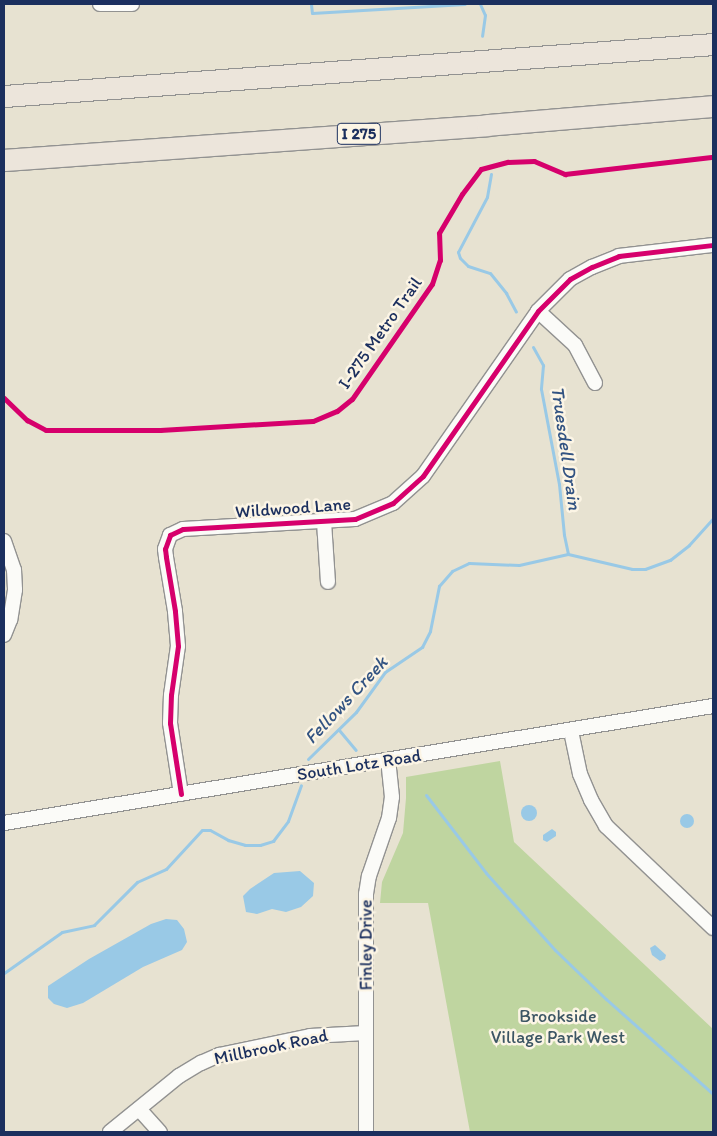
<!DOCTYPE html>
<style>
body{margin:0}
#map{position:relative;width:717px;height:1136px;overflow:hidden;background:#e7e2d1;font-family:Itim,sans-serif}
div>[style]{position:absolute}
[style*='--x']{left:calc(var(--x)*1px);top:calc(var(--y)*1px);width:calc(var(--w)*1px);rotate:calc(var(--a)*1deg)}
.green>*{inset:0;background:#bfd5a0}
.water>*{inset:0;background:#99c9e6}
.round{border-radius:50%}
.stream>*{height:3px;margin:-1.5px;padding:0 1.5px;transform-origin:1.5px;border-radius:1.5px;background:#99c9e6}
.roads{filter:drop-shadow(1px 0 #929291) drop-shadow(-1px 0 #929291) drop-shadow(0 1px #929291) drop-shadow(0 -1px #929291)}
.minor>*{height:14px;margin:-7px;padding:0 7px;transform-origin:7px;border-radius:7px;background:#fbfbf8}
.highway>*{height:21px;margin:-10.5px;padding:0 10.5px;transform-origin:10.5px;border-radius:10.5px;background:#ece5db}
.cycleway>*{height:5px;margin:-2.5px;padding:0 2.5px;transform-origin:2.5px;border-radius:2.5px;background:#d6006c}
span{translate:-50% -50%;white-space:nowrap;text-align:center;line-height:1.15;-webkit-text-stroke:5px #fcf5e5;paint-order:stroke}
.shield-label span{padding:1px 4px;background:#fcf5e5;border:1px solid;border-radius:4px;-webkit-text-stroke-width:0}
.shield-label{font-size:16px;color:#1b2f5e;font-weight:700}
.street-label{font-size:18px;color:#1b2f5e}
.park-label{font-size:18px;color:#3c5664}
.water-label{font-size:19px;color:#325382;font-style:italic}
.frame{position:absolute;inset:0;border:5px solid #1b2f5e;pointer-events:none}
</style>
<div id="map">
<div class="green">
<div style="clip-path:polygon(500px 761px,514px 842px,713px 1029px,713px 1132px,470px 1132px,428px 903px,380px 903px,382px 882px,403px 833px,406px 798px,406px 777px)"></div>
</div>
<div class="water">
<div class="round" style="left:521px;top:805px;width:16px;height:16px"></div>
<div class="round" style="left:680px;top:814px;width:14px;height:14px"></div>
<div style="clip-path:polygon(552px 829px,556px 832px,556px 836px,547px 842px,543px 840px,543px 835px)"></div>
<div style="clip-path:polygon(300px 871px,314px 883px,313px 896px,301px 907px,286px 912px,272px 909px,257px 914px,246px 912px,243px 896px,250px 889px,274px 873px)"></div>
<div style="clip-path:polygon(166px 919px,177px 920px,184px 929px,187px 942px,182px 950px,143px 967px,83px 1003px,67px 1008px,54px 1004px,48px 998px,48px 986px,89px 959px,151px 924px)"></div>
<div style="clip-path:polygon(655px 945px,666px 955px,665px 959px,660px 961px,652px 955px,650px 948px)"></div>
</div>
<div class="stream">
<div style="--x:311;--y:4;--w:9;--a:84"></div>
<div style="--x:312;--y:13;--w:153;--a:-3.4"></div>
<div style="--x:480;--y:4;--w:12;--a:66"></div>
<div style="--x:485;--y:15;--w:21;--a:98"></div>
<div style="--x:491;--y:174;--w:23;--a:100"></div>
<div style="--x:487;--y:197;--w:62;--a:117.8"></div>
<div style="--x:458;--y:252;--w:6;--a:72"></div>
<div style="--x:460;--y:258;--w:11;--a:45"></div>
<div style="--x:468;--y:266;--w:23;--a:18"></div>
<div style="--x:490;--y:273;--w:26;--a:51"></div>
<div style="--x:506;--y:293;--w:21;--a:62"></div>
<div style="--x:533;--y:347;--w:21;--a:61"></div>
<div style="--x:543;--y:365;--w:24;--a:95"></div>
<div style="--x:541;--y:389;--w:97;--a:79.3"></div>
<div style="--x:559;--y:484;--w:51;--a:84.4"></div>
<div style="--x:564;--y:535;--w:19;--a:78"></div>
<div style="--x:339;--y:730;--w:26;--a:50"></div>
<div style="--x:308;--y:759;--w:67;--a:-44.4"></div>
<div style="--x:356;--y:712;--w:49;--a:-54.1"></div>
<div style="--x:385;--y:672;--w:45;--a:-34"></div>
<div style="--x:422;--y:647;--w:18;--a:-63"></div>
<div style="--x:430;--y:631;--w:46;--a:-78.7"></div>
<div style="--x:439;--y:586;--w:20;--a:-49"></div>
<div style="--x:452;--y:571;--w:19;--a:-25"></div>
<div style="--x:469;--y:563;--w:50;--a:2.3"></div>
<div style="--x:519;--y:565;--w:50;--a:-12.7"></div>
<div style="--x:568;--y:554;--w:66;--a:13.2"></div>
<div style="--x:632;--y:569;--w:13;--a:0"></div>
<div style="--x:645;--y:569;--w:27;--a:-20"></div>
<div style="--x:670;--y:560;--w:24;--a:-38"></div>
<div style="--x:689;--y:545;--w:36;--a:-48"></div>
<div style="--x:426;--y:795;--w:98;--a:52.4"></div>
<div style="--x:486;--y:873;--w:103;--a:48.1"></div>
<div style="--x:555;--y:950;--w:71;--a:43.9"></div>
<div style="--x:606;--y:999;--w:143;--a:41.6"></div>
<div style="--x:4;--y:973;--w:71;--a:-35.3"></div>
<div style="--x:62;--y:932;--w:33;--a:-12"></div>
<div style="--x:94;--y:925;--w:61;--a:-45"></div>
<div style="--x:137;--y:882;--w:32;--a:-24"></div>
<div style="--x:166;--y:869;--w:53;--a:-47.3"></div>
<div style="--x:202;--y:830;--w:8;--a:0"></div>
<div style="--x:210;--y:830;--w:21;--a:29"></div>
<div style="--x:228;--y:840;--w:18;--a:16"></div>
<div style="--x:245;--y:845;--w:15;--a:0"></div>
<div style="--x:260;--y:845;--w:14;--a:-17"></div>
<div style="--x:273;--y:841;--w:25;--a:-53"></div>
<div style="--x:288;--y:821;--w:38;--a:-70"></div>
</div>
<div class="roads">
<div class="minor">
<div style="--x:100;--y:4;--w:32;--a:0"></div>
<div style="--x:538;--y:311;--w:50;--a:42.6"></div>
<div style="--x:575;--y:345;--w:43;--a:62.2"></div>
<div style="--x:324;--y:522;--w:60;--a:86.2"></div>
<div style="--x:4;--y:541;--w:31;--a:71"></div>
<div style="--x:14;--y:570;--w:20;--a:87"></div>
<div style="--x:15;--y:590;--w:30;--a:99"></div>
<div style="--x:10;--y:620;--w:16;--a:112"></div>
<div style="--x:571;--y:731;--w:44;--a:78.2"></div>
<div style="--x:580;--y:774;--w:28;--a:67"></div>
<div style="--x:591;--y:800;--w:30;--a:60"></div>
<div style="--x:606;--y:826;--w:148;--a:43.6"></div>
<div style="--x:181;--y:794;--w:72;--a:-98.8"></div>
<div style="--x:170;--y:723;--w:28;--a:-88"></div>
<div style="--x:171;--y:695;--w:49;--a:-81.9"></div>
<div style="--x:178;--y:646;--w:35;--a:-95"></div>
<div style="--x:175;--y:611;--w:55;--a:-99.5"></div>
<div style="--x:166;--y:557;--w:8;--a:-97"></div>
<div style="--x:165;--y:549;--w:15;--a:-70"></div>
<div style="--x:170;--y:535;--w:14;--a:-25"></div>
<div style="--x:183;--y:529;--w:172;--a:-3.3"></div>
<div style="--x:355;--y:519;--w:41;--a:-22.8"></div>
<div style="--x:393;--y:503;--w:40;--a:-42"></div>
<div style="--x:423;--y:476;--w:201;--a:-55.1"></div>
<div style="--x:538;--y:311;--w:45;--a:-45"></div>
<div style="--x:570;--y:279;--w:25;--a:-29"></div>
<div style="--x:592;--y:267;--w:29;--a:-22"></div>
<div style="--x:619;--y:256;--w:95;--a:-6.7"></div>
<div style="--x:4;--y:823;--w:719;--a:-9.37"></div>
<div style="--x:139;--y:1109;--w:31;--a:48"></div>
<div style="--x:110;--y:1132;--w:89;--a:-39.1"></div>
<div style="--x:179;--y:1076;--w:26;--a:-31"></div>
<div style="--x:201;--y:1063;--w:20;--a:-24"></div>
<div style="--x:219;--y:1055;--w:93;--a:-11.8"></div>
<div style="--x:310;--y:1036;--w:56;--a:-3.1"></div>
<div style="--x:366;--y:1132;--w:238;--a:-90"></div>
<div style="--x:366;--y:894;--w:18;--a:-81"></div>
<div style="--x:369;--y:876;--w:61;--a:-71"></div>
<div style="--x:389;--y:818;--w:21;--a:-82"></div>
<div style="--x:392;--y:797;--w:36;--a:-96"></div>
</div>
<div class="highway">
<div style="--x:4;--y:96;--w:711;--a:-4.19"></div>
<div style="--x:4;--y:160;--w:484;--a:-4.1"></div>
<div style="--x:487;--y:125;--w:227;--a:-4.8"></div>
</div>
</div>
<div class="cycleway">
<div style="--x:4;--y:398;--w:32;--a:44"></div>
<div style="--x:27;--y:420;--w:21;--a:28"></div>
<div style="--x:46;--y:430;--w:114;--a:0"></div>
<div style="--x:160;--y:430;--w:153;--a:-3.4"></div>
<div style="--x:313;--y:421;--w:26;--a:-23"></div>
<div style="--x:337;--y:411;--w:19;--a:-39"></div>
<div style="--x:352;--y:399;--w:140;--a:-55.2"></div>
<div style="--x:432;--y:284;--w:25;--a:-72"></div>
<div style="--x:440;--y:260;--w:27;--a:-92"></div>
<div style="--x:439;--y:233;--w:45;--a:-59.5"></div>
<div style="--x:462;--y:194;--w:31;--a:-53"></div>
<div style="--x:481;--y:169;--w:28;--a:-15"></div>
<div style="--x:508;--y:162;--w:26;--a:-2"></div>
<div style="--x:534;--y:161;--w:34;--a:23"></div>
<div style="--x:565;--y:174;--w:149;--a:-6.6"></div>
<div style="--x:181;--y:794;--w:72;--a:-98.8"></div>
<div style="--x:170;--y:723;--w:28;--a:-88"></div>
<div style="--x:171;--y:695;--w:49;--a:-81.9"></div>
<div style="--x:178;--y:646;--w:35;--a:-95"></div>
<div style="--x:175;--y:611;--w:55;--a:-99.5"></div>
<div style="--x:166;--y:557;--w:8;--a:-97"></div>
<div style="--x:165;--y:549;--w:15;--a:-70"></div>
<div style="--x:170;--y:535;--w:14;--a:-25"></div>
<div style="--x:183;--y:529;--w:172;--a:-3.3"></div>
<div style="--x:355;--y:519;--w:41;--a:-22.8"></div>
<div style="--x:393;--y:503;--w:40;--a:-42"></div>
<div style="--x:423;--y:476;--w:201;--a:-55.1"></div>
<div style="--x:538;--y:311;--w:45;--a:-45"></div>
<div style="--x:570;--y:279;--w:25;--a:-29"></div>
<div style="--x:592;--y:267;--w:29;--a:-22"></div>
<div style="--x:619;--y:256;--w:95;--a:-6.7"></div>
</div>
<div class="shield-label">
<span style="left:359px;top:134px">I 275</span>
</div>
<div class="street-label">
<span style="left:380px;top:333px;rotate:-55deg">I-275 Metro Trail</span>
<span style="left:293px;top:508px;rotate:-4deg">Wildwood Lane</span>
<span style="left:359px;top:765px;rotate:-9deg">South Lotz Road</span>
<span style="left:366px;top:945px;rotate:-90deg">Finley Drive</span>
<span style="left:271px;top:1047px;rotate:-12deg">Millbrook Road</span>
</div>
<div class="park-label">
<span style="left:558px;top:1027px">Brookside<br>Village Park West</span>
</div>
<div class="water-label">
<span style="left:566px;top:448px;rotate:82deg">Truesdell Drain</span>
<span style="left:346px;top:700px;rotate:-47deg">Fellows Creek</span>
</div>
<div class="frame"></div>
</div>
